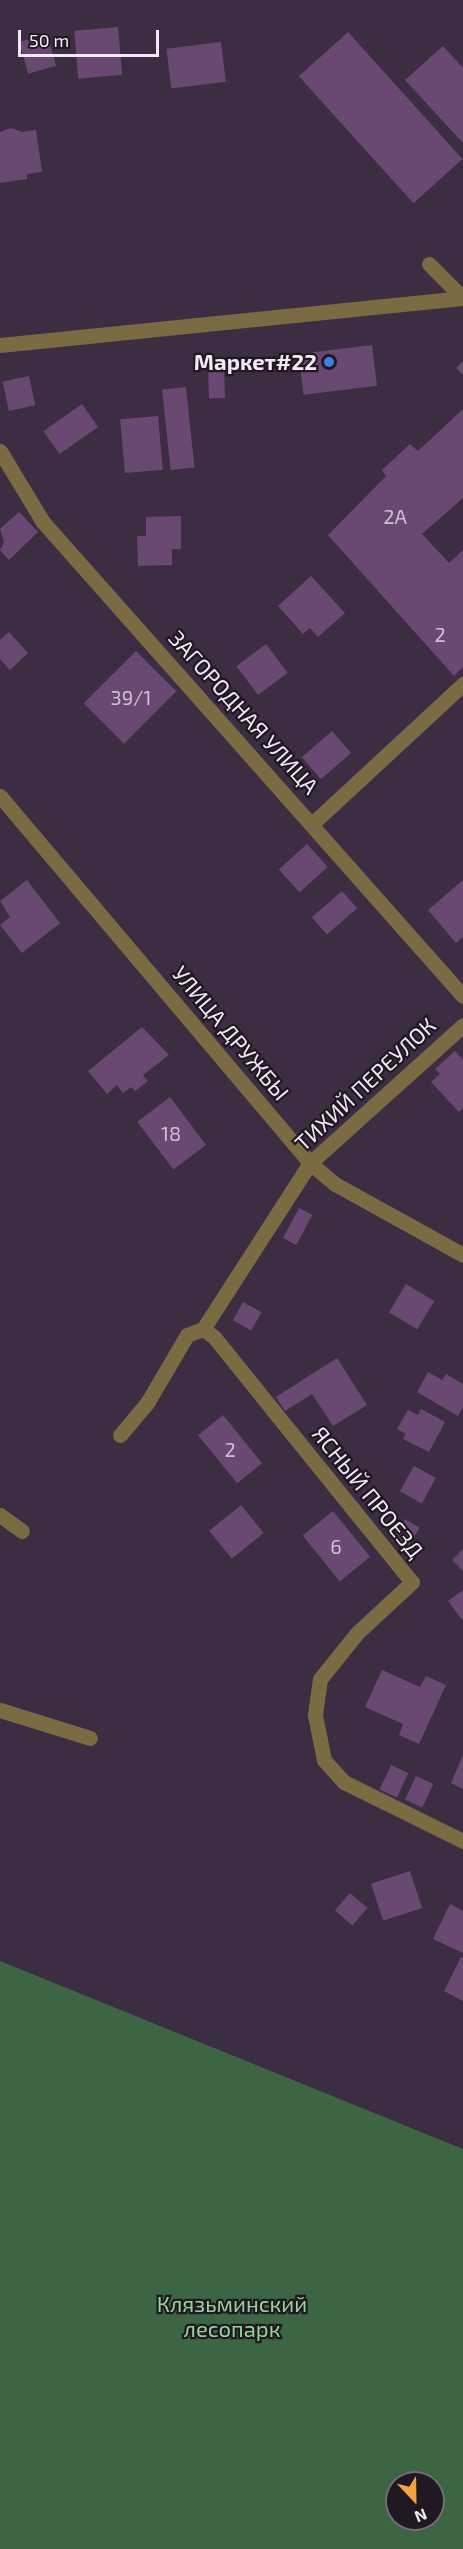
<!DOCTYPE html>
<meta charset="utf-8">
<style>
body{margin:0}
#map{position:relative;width:463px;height:2549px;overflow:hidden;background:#3d2d43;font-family:"Exo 2",sans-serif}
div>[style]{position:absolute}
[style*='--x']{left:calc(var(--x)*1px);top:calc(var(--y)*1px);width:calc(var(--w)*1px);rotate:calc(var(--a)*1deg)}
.forest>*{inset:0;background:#3c6643}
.building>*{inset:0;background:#694971;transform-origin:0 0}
.minor>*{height:15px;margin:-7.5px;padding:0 7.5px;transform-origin:7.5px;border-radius:7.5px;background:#7b6b43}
.dots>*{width:16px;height:16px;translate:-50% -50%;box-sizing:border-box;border:3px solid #201822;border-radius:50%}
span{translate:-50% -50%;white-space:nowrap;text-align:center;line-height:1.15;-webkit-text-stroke:4.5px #201822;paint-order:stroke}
.number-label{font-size:20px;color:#d0c0d5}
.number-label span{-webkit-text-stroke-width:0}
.poi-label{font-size:22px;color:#f2e8f6;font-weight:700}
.right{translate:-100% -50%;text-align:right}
.street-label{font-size:22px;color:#f2e8f6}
.park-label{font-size:22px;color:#92d49b}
.north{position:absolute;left:385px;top:2471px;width:60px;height:60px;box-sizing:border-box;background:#201822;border:2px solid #746b77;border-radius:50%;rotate:158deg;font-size:16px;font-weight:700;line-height:24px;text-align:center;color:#f2e8f6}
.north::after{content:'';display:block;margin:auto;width:21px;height:27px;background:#f1a540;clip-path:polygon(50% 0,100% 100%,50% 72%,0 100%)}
.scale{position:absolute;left:18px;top:30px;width:141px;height:27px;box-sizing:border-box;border:3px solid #f2e8f6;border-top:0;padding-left:8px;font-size:18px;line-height:21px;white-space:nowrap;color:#f2e8f6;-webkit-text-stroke:4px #201822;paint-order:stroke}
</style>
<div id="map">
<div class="forest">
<div style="clip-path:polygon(evenodd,0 1961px,463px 2149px,463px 2549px,0 2549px,0 1961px,397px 2483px,433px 2483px,433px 2519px,397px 2519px,397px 2483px)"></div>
</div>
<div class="building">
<div style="left:118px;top:27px;width:48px;height:44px;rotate:85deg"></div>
<div style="left:348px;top:32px;width:171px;height:66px;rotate:48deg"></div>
<div style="left:47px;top:34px;width:33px;height:29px;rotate:74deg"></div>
<div style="left:221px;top:42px;width:40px;height:55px;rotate:83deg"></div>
<div style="clip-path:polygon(443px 46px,463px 68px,463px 143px,405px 80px)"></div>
<div style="clip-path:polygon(11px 128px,22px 132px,36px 130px,42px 172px,27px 174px,27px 179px,0 183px,0 132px)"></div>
<div style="left:372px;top:345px;width:41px;height:74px;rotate:83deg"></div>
<div style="clip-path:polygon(463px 361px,463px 375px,456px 368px)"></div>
<div style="left:224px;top:368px;width:30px;height:16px;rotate:88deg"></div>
<div style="left:29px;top:376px;width:30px;height:27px;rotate:78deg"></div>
<div style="left:186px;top:387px;width:81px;height:24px;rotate:84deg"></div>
<div style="left:82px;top:404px;width:28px;height:47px;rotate:55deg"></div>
<div style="clip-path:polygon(463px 409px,463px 498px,422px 534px,449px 563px,463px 550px,463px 667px,454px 676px,328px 535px,386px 476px,382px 470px,410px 444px,418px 451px)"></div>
<div style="left:158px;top:416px;width:54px;height:38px;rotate:85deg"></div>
<div style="clip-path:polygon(19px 512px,38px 532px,9px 560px,0 550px,4px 542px,0 529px)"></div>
<div style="clip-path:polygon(181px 516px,181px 549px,172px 549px,172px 565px,138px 566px,137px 536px,146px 536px,146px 517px)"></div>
<div style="clip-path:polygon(311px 576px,345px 613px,318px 637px,310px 628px,303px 634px,278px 606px)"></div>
<div style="clip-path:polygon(9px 632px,28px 653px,10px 670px,0 659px,0 640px)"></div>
<div style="left:266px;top:644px;width:36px;height:37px;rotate:53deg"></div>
<div style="left:136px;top:651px;width:57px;height:74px;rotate:45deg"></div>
<div style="left:332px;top:731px;width:29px;height:40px;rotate:49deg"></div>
<div style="left:307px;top:844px;width:31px;height:38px;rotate:48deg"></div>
<div style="clip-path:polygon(27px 880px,60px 923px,22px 953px,0 925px,10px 917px,0 901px)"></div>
<div style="clip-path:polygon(463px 880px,463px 937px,456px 943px,428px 910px)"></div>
<div style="left:342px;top:891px;width:23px;height:40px;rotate:49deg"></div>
<div style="clip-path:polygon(142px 1027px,169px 1055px,143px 1075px,148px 1081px,135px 1091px,131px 1087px,123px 1093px,117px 1085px,107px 1094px,88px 1071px)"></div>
<div style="clip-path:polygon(455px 1051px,463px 1060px,463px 1108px,459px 1112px,431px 1082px,440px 1074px,435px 1069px)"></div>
<div style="left:170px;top:1097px;width:60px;height:41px;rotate:53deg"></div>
<div style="left:299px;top:1208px;width:15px;height:34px;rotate:28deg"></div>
<div style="left:406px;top:1284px;width:33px;height:33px;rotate:31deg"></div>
<div style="left:243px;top:1302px;width:21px;height:21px;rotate:29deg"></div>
<div style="clip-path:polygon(337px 1358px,367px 1405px,333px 1426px,312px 1394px,285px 1411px,276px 1397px)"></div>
<div style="clip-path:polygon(428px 1372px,442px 1380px,446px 1374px,463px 1384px,463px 1407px,458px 1416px,417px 1392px)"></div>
<div style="clip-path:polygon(421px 1409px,445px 1422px,429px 1452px,403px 1439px,406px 1434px,397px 1429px,408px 1410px,418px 1415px)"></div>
<div style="left:223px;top:1415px;width:62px;height:32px;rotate:51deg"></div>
<div style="left:414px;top:1466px;width:25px;height:29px;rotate:29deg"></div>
<div style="left:241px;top:1505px;width:36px;height:41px;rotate:51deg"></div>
<div style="left:333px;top:1511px;width:59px;height:39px;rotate:51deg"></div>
<div style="left:405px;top:1519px;width:17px;height:25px;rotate:31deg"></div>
<div style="clip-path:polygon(463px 1549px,463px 1571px,452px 1560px)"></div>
<div style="clip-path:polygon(463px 1590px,463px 1621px,448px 1601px)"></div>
<div style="clip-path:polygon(382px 1670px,420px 1687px,426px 1676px,446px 1685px,419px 1744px,399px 1735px,403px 1724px,365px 1707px)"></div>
<div style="clip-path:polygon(463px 1755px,463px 1789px,451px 1783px)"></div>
<div style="left:391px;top:1765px;width:19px;height:27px;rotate:25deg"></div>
<div style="left:416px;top:1776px;width:19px;height:26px;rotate:25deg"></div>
<div style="left:410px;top:1871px;width:39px;height:41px;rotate:72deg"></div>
<div style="left:350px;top:1893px;width:23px;height:23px;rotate:41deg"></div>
<div style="clip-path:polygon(450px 1904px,463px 1911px,463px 1953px,433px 1939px)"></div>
<div style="clip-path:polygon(461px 1957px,463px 1958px,463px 2001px,444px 1991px)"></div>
</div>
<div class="minor">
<div style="--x:429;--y:264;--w:48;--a:45"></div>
<div style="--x:0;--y:345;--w:465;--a:-5.8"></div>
<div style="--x:0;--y:451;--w:83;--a:58.8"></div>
<div style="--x:43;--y:522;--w:633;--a:48.46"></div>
<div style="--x:0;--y:796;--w:480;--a:49.8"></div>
<div style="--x:310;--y:1163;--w:33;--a:40"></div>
<div style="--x:335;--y:1184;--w:146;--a:29"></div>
<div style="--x:313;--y:823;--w:205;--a:-42.8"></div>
<div style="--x:203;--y:1329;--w:197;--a:-57.2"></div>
<div style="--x:310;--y:1163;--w:206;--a:-42"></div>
<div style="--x:120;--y:1435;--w:42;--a:-49.8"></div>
<div style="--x:147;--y:1403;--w:79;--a:-59.5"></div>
<div style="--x:187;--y:1335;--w:17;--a:-21"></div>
<div style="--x:203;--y:1329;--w:14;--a:36"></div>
<div style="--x:214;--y:1337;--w:315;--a:51.1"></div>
<div style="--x:412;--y:1582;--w:75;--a:137.2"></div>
<div style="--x:357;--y:1633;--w:59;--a:128.8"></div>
<div style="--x:320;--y:1679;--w:36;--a:98"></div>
<div style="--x:315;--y:1715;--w:46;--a:78.7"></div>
<div style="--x:324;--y:1760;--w:30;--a:48"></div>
<div style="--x:344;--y:1782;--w:133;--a:26.4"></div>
<div style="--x:0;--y:1515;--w:27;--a:36"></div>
<div style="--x:0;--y:1710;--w:94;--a:17.3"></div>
</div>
<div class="dots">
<div style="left:329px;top:362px;background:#3f7fe0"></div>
</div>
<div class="number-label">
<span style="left:395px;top:516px">2А</span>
<span style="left:440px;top:634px">2</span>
<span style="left:131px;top:697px">39/1</span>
<span style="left:171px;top:1133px">18</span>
<span style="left:230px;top:1449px">2</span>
<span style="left:336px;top:1546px">6</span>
</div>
<div class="poi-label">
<span class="right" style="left:317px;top:362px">Маркет#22</span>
</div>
<div class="street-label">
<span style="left:244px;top:712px;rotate:48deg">ЗАГОРОДНАЯ УЛИЦА</span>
<span style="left:231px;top:1033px;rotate:50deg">УЛИЦА ДРУЖБЫ</span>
<span style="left:365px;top:1084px;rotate:-43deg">ТИХИЙ ПЕРЕУЛОК</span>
<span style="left:368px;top:1492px;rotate:51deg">ЯСНЫЙ ПРОЕЗД</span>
</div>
<div class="park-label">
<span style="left:232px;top:2316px">Клязьминский<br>лесопарк</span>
</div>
<div class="north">N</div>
<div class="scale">50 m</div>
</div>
